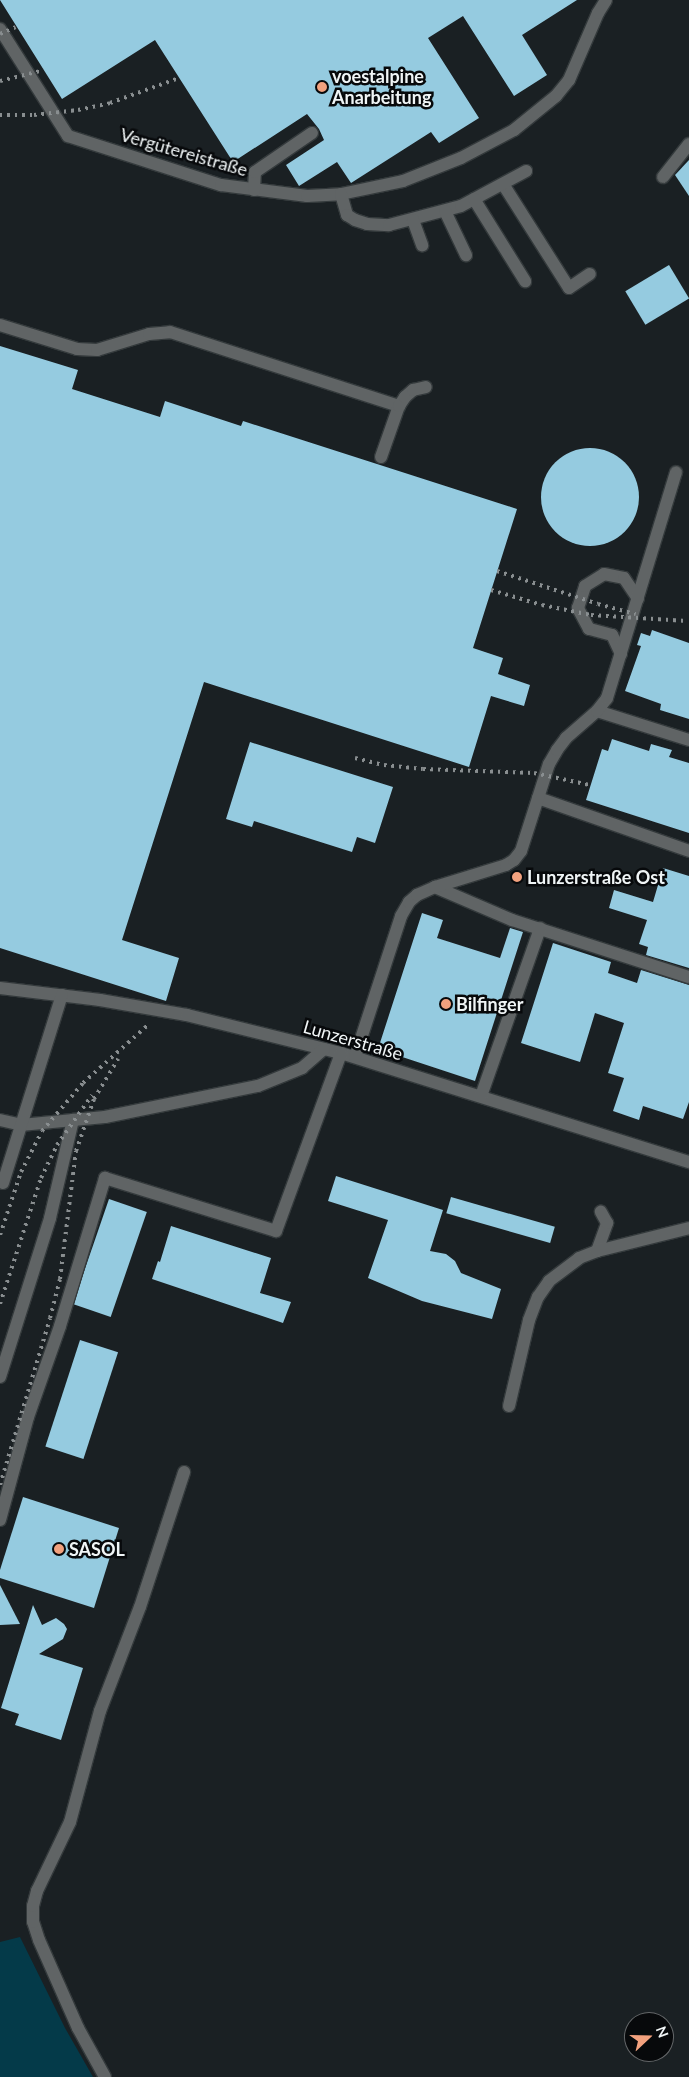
<!DOCTYPE html>
<meta charset="utf-8">
<style>
body{margin:0}
#map{position:relative;width:689px;height:2077px;overflow:hidden;background:#1a2023;font-family:Lato,sans-serif}
div>[style]{position:absolute}
[style*='--x']{left:calc(var(--x)*1px);top:calc(var(--y)*1px);width:calc(var(--w)*1px);rotate:calc(var(--a)*1deg)}
.green>*{inset:0;background:#043a49}
.building>*{inset:0;background:#95cbe0;transform-origin:0 0}
.round{border-radius:50%}
.roads{filter:drop-shadow(1px 0 #343a3c) drop-shadow(-1px 0 #343a3c) drop-shadow(0 1px #343a3c) drop-shadow(0 -1px #343a3c)}
.minor>*{height:12px;margin:-6px;padding:0 6px;transform-origin:6px;border-radius:6px;background:#606465}
.rail>*{height:4px;margin-top:-2px;transform-origin:0;background:repeating-linear-gradient(90deg,#898e90 0 2.5px,transparent 0 7.5px)}
.dots>*{width:14px;height:14px;translate:-50% -50%;box-sizing:border-box;border:2px solid #07090b;border-radius:50%}
span{translate:-50% -50%;white-space:nowrap;text-align:center;line-height:1.15;-webkit-text-stroke:5px #07090b;paint-order:stroke}
.poi-label{font-size:18px;color:#f0f5f6;font-weight:700}
.left{translate:0 -50%;text-align:left}
.street-label{font-size:18px;color:#f0f5f6}
.north{position:absolute;left:624px;top:2012px;width:50px;height:50px;box-sizing:border-box;background:#07090b;border:1px solid #646769;border-radius:50%;rotate:69deg;font-size:14px;font-weight:700;line-height:20px;text-align:center;color:#f0f5f6}
.north::after{content:'';display:block;margin:auto;width:18px;height:22px;background:#f2a17e;clip-path:polygon(50% 0,100% 100%,50% 72%,0 100%)}
</style>
<div id="map">
<div class="green">
<div style="clip-path:polygon(20px 1937px,65px 2028px,93px 2077px,0 2077px,0 1942px)"></div>
</div>
<div class="building">
<div style="clip-path:polygon(0 0,577px 0,522px 35px,547px 75px,514px 96px,463px 16px,428px 38px,479px 118px,439px 143px,431px 132px,351px 183px,337px 162px,299px 186px,286px 165px,324px 140px,319px 129px,307px 114px,233px 162px,155px 40px,62px 99px)"></div>
<div style="clip-path:polygon(689px 160px,689px 196px,675px 175px)"></div>
<div style="left:669px;top:265px;width:39px;height:51px;rotate:59deg"></div>
<div style="clip-path:polygon(0 346px,78px 370px,72px 389px,160px 417px,165px 401px,241px 426px,243px 421px,517px 509px,473px 648px,503px 658px,498px 674px,530px 685px,524px 706px,491px 696px,469px 767px,204px 682px,122px 940px,179px 958px,166px 1001px,0 948px)"></div>
<div class="round" style="left:541px;top:448px;width:98px;height:98px"></div>
<div style="clip-path:polygon(652px 630px,689px 643px,689px 719px,660px 710px,661px 704px,625px 691px,641px 646px,637px 645px,641px 633px,650px 636px)"></div>
<div style="clip-path:polygon(612px 739px,649px 751px,651px 744px,672px 750px,669px 757px,689px 763px,689px 833px,586px 800px,602px 749px,608px 751px)"></div>
<div style="clip-path:polygon(250px 742px,393px 787px,375px 843px,357px 837px,352px 852px,254px 821px,252px 827px,226px 819px)"></div>
<div style="clip-path:polygon(663px 868px,689px 876px,689px 968px,646px 955px,648px 947px,639px 944px,647px 920px,609px 908px,614px 890px,653px 902px)"></div>
<div style="clip-path:polygon(422px 913px,443px 920px,437px 938px,500px 958px,510px 928px,523px 932px,475px 1081px,378px 1049px)"></div>
<div style="clip-path:polygon(553px 943px,611px 962px,608px 973px,637px 983px,641px 970px,689px 985px,689px 1102px,683px 1119px,643px 1106px,639px 1120px,613px 1111px,624px 1078px,608px 1073px,624px 1023px,595px 1013px,580px 1062px,521px 1043px)"></div>
<div style="clip-path:polygon(336px 1176px,443px 1210px,430px 1251px,446px 1254px,455px 1261px,461px 1273px,501px 1289px,492px 1319px,422px 1301px,368px 1278px,388px 1220px,328px 1201px)"></div>
<div style="left:451px;top:1197px;width:108px;height:17px;rotate:16deg"></div>
<div style="left:109px;top:1199px;width:40px;height:111px;rotate:19deg"></div>
<div style="clip-path:polygon(171px 1226px,271px 1258px,260px 1293px,291px 1302px,283px 1323px,152px 1279px,158px 1261px,160px 1262px)"></div>
<div style="left:80px;top:1340px;width:40px;height:112px;rotate:18deg"></div>
<div style="clip-path:polygon(23px 1497px,119px 1528px,94px 1608px,0 1578px,0 1570px)"></div>
<div style="clip-path:polygon(0 1585px,20px 1624px,0 1625px)"></div>
<div style="clip-path:polygon(33px 1605px,42px 1625px,56px 1618px,64px 1624px,67px 1629px,63px 1639px,39px 1654px,83px 1668px,61px 1740px,15px 1725px,19px 1714px,1px 1708px)"></div>
</div>
<div class="roads">
<div class="minor">
<div style="--x:0;--y:29;--w:127;--a:57.6"></div>
<div style="--x:68;--y:136;--w:161;--a:17.8"></div>
<div style="--x:221;--y:185;--w:87;--a:7.3"></div>
<div style="--x:307;--y:196;--w:34;--a:-3"></div>
<div style="--x:341;--y:194;--w:63;--a:-11.8"></div>
<div style="--x:403;--y:181;--w:62;--a:-21.6"></div>
<div style="--x:461;--y:158;--w:60;--a:-27.8"></div>
<div style="--x:514;--y:130;--w:54;--a:-39"></div>
<div style="--x:556;--y:96;--w:21;--a:-51"></div>
<div style="--x:569;--y:80;--w:73;--a:-66.6"></div>
<div style="--x:598;--y:13;--w:15;--a:-58"></div>
<div style="--x:663;--y:177;--w:42;--a:-51.8"></div>
<div style="--x:503;--y:184;--w:123;--a:57.6"></div>
<div style="--x:569;--y:288;--w:25;--a:-34"></div>
<div style="--x:254;--y:190;--w:18;--a:-87"></div>
<div style="--x:255;--y:172;--w:69;--a:-34.4"></div>
<div style="--x:341;--y:194;--w:22;--a:74"></div>
<div style="--x:347;--y:215;--w:9;--a:32"></div>
<div style="--x:355;--y:220;--w:13;--a:18"></div>
<div style="--x:367;--y:224;--w:22;--a:3"></div>
<div style="--x:389;--y:225;--w:74;--a:-14.8"></div>
<div style="--x:461;--y:206;--w:74;--a:-28.3"></div>
<div style="--x:474;--y:199;--w:97;--a:58.1"></div>
<div style="--x:445;--y:211;--w:49;--a:64.5"></div>
<div style="--x:413;--y:220;--w:27;--a:70"></div>
<div style="--x:0;--y:325;--w:81;--a:17.3"></div>
<div style="--x:77;--y:349;--w:20;--a:3"></div>
<div style="--x:97;--y:350;--w:54;--a:-17.1"></div>
<div style="--x:149;--y:334;--w:21;--a:-5"></div>
<div style="--x:170;--y:332;--w:241;--a:17.9"></div>
<div style="--x:381;--y:457;--w:54;--a:-70.6"></div>
<div style="--x:399;--y:406;--w:11;--a:-56"></div>
<div style="--x:405;--y:397;--w:11;--a:-41"></div>
<div style="--x:413;--y:390;--w:13;--a:-13"></div>
<div style="--x:621;--y:654;--w:21;--a:-115"></div>
<div style="--x:612;--y:635;--w:24;--a:-165"></div>
<div style="--x:589;--y:629;--w:24;--a:-118"></div>
<div style="--x:578;--y:608;--w:23;--a:-72"></div>
<div style="--x:585;--y:586;--w:22;--a:-32"></div>
<div style="--x:604;--y:574;--w:20;--a:11"></div>
<div style="--x:624;--y:578;--w:25;--a:56"></div>
<div style="--x:597;--y:711;--w:96;--a:17.5"></div>
<div style="--x:538;--y:798;--w:160;--a:19.3"></div>
<div style="--x:435;--y:887;--w:84;--a:23.2"></div>
<div style="--x:512;--y:920;--w:186;--a:17.9"></div>
<div style="--x:0;--y:988;--w:101;--a:6.8"></div>
<div style="--x:100;--y:1000;--w:88;--a:9.8"></div>
<div style="--x:187;--y:1015;--w:159;--a:13.9"></div>
<div style="--x:341;--y:1053;--w:365;--a:17.4"></div>
<div style="--x:355;--y:1057;--w:148;--a:-71.9"></div>
<div style="--x:401;--y:916;--w:16;--a:-60"></div>
<div style="--x:409;--y:902;--w:11;--a:-41"></div>
<div style="--x:417;--y:895;--w:20;--a:-24"></div>
<div style="--x:435;--y:887;--w:74;--a:-17.2"></div>
<div style="--x:506;--y:865;--w:9;--a:-32"></div>
<div style="--x:514;--y:860;--w:11;--a:-52"></div>
<div style="--x:521;--y:851;--w:91;--a:-72.2"></div>
<div style="--x:549;--y:764;--w:16;--a:-60"></div>
<div style="--x:557;--y:750;--w:15;--a:-53"></div>
<div style="--x:566;--y:738;--w:41;--a:-41.1"></div>
<div style="--x:597;--y:711;--w:16;--a:-52"></div>
<div style="--x:607;--y:698;--w:236;--a:-73"></div>
<div style="--x:481;--y:1096;--w:178;--a:-70.6"></div>
<div style="--x:0;--y:1120;--w:22;--a:13"></div>
<div style="--x:21;--y:1125;--w:84;--a:-5.4"></div>
<div style="--x:105;--y:1117;--w:156;--a:-11.5"></div>
<div style="--x:258;--y:1086;--w:48;--a:-22.2"></div>
<div style="--x:302;--y:1068;--w:29;--a:-41"></div>
<div style="--x:3;--y:1183;--w:197;--a:-72.6"></div>
<div style="--x:597;--y:1251;--w:30;--a:-70"></div>
<div style="--x:607;--y:1223;--w:13;--a:-119"></div>
<div style="--x:0;--y:1377;--w:167;--a:-72.5"></div>
<div style="--x:50;--y:1218;--w:101;--a:-76.8"></div>
<div style="--x:509;--y:1406;--w:88;--a:-76.9"></div>
<div style="--x:529;--y:1320;--w:25;--a:-69"></div>
<div style="--x:538;--y:1297;--w:19;--a:-55"></div>
<div style="--x:549;--y:1281;--w:38;--a:-37"></div>
<div style="--x:579;--y:1258;--w:19;--a:-21"></div>
<div style="--x:597;--y:1251;--w:95;--a:-14"></div>
<div style="--x:0;--y:1520;--w:107;--a:-74.8"></div>
<div style="--x:28;--y:1417;--w:96;--a:-70.6"></div>
<div style="--x:60;--y:1326;--w:155;--a:-73.1"></div>
<div style="--x:105;--y:1178;--w:179;--a:17.2"></div>
<div style="--x:276;--y:1231;--w:189;--a:-69.9"></div>
<div style="--x:105;--y:2077;--w:56;--a:-118.9"></div>
<div style="--x:78;--y:2028;--w:96;--a:-113.9"></div>
<div style="--x:39;--y:1940;--w:19;--a:-108"></div>
<div style="--x:33;--y:1922;--w:16;--a:-90"></div>
<div style="--x:33;--y:1906;--w:16;--a:-75"></div>
<div style="--x:37;--y:1891;--w:76;--a:-64.4"></div>
<div style="--x:70;--y:1822;--w:115;--a:-74.9"></div>
<div style="--x:100;--y:1711;--w:111;--a:-69"></div>
<div style="--x:140;--y:1607;--w:142;--a:-71.9"></div>
</div>
</div>
<div class="rail">
<div style="--x:0;--y:34;--w:17;--a:-24"></div>
<div style="--x:0;--y:81;--w:45;--a:-14"></div>
<div style="--x:0;--y:115;--w:34;--a:0"></div>
<div style="--x:34;--y:115;--w:44;--a:-6.5"></div>
<div style="--x:78;--y:110;--w:33;--a:-12"></div>
<div style="--x:110;--y:103;--w:73;--a:-19.9"></div>
<div style="--x:497;--y:571;--w:106;--a:18.1"></div>
<div style="--x:598;--y:604;--w:39;--a:15"></div>
<div style="--x:491;--y:590;--w:53;--a:16.4"></div>
<div style="--x:542;--y:605;--w:50;--a:11.5"></div>
<div style="--x:591;--y:615;--w:96;--a:3.6"></div>
<div style="--x:355;--y:758;--w:30;--a:14"></div>
<div style="--x:384;--y:765;--w:39;--a:6"></div>
<div style="--x:423;--y:769;--w:111;--a:2.1"></div>
<div style="--x:534;--y:773;--w:57;--a:12.1"></div>
<div style="--x:0;--y:1235;--w:66;--a:-71.6"></div>
<div style="--x:21;--y:1172;--w:46;--a:-62.9"></div>
<div style="--x:42;--y:1131;--w:63;--a:-49.5"></div>
<div style="--x:83;--y:1083;--w:89;--a:-41.8"></div>
<div style="--x:0;--y:1304;--w:133;--a:-72"></div>
<div style="--x:41;--y:1178;--w:37;--a:-64"></div>
<div style="--x:57;--y:1145;--w:61;--a:-55"></div>
<div style="--x:0;--y:1485;--w:174;--a:-73.3"></div>
<div style="--x:50;--y:1318;--w:40;--a:-75.6"></div>
<div style="--x:60;--y:1279;--w:129;--a:-82.9"></div>
<div style="--x:76;--y:1151;--w:55;--a:-70.9"></div>
<div style="--x:94;--y:1099;--w:47;--a:-59"></div>
</div>
<div class="dots">
<div style="left:322px;top:87px;background:#f2a17e"></div>
<div style="left:517px;top:877px;background:#f2a17e"></div>
<div style="left:446px;top:1004px;background:#f2a17e"></div>
<div style="left:59px;top:1549px;background:#f2a17e"></div>
</div>
<div class="poi-label">
<span class="left" style="left:332px;top:87px">voestalpine<br>Anarbeitung</span>
<span class="left" style="left:527px;top:877px">Lunzerstraße Ost</span>
<span class="left" style="left:456px;top:1004px">Bilfinger</span>
<span class="left" style="left:69px;top:1549px">SASOL</span>
</div>
<div class="street-label">
<span style="left:184px;top:152px;rotate:16deg">Vergütereistraße</span>
<span style="left:353px;top:1040px;rotate:16deg">Lunzerstraße</span>
</div>
<div class="north">N</div>
</div>
